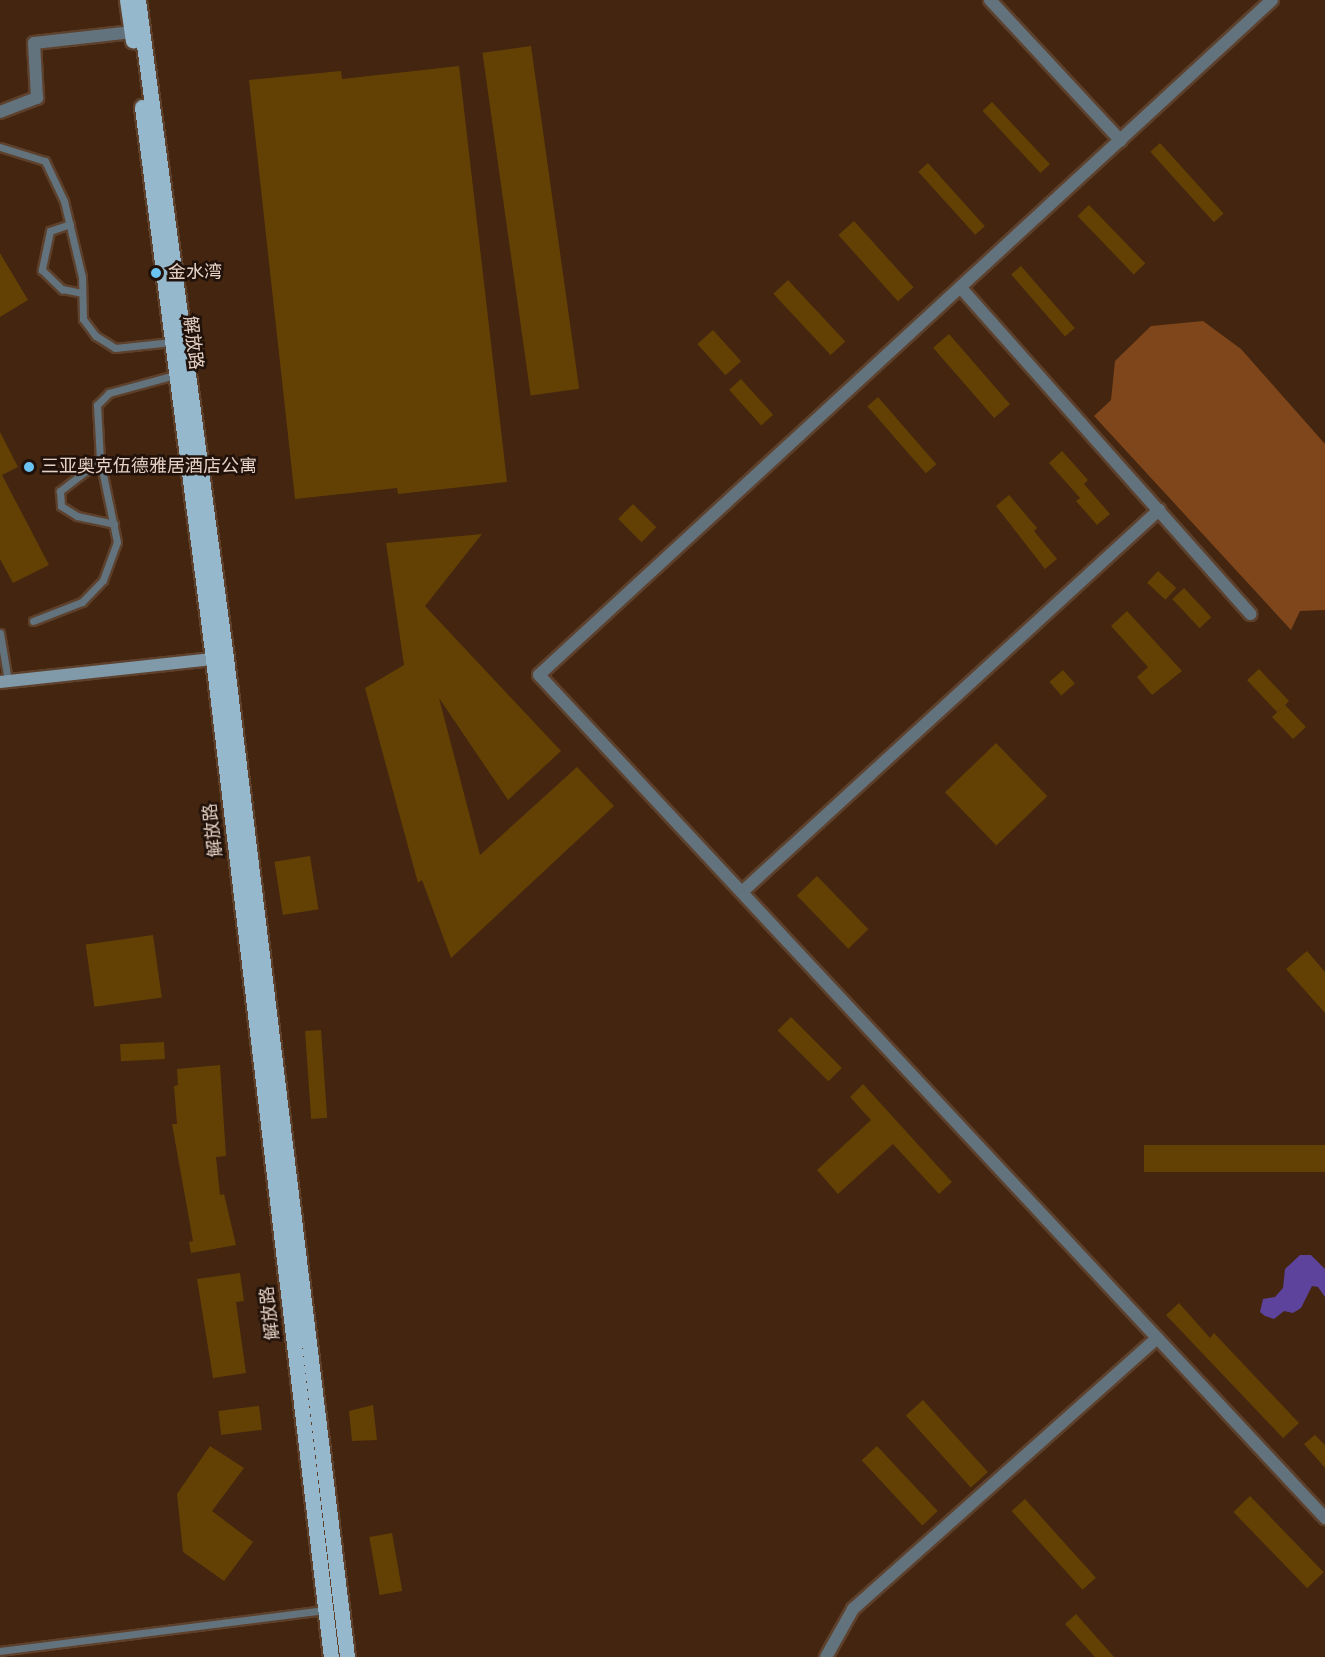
<!DOCTYPE html>
<meta charset="utf-8">
<style>
body{margin:0}
#map{position:relative;width:1325px;height:1657px;overflow:hidden;background:#432510;font-family:"Source Sans 3","Noto Sans SC",sans-serif}
div>[style]{position:absolute}
[style*='--x']{left:calc(var(--x)*1px);top:calc(var(--y)*1px);width:calc(var(--w)*1px);rotate:calc(var(--a)*1deg)}
.green>*{inset:0;background:#7f461b}
.water>*{inset:0;background:#5d439b}
.building>*{inset:0;background:#634105;transform-origin:0 0}
.roads{filter:drop-shadow(2px 0 #5d412d) drop-shadow(-2px 0 #5d412d) drop-shadow(0 2px #5d412d) drop-shadow(0 -2px #5d412d)}
.lane>*{height:7px;margin:-3.5px;padding:0 3.5px;transform-origin:3.5px;border-radius:3.5px;background:#63737d}
.street>*{height:12px;margin:-6px;padding:0 6px;transform-origin:6px;border-radius:6px;background:#63737d}
.secondary>*{height:12px;margin:-6px;padding:0 6px;transform-origin:6px;border-radius:6px;background:#809aaa}
.primary>*{height:15px;margin:-7.5px;padding:0 7.5px;transform-origin:7.5px;border-radius:7.5px;background:#96b8cd}
.dots>*{width:16px;height:16px;translate:-50% -50%;box-sizing:border-box;border:3px solid #20120a;border-radius:50%}
span{translate:-50% -50%;white-space:nowrap;text-align:center;line-height:1.15;-webkit-text-stroke:5px #20120a;paint-order:stroke}
.poi-label{font-size:18px;color:#e5d1c5}
.left{translate:0 -50%;text-align:left}
.street-label{font-size:18px;color:#e5d1c5}
</style>
<div id="map">
<div class="green">
<div style="clip-path:polygon(1203px 321px,1241px 349px,1325px 444px,1325px 610px,1300px 611px,1291px 630px,1094px 416px,1111px 400px,1115px 361px,1151px 326px)"></div>
</div>
<div class="water">
<div style="clip-path:polygon(1300px 1255px,1311px 1255px,1325px 1269px,1325px 1297px,1318px 1287px,1312px 1286px,1301px 1308px,1293px 1313px,1284px 1311px,1274px 1319px,1265px 1316px,1260px 1312px,1263px 1299px,1275px 1297px,1283px 1288px,1285px 1269px)"></div>
</div>
<div class="building">
<div style="left:531px;top:46px;width:346px;height:49px;rotate:82deg"></div>
<div style="clip-path:polygon(459px 66px,507px 482px,398px 494px,397px 488px,295px 499px,249px 80px,341px 71px,342px 79px)"></div>
<div style="left:992px;top:102px;width:85px;height:13px;rotate:47deg"></div>
<div style="left:1160px;top:143px;width:95px;height:13px;rotate:48deg"></div>
<div style="left:928px;top:163px;width:85px;height:13px;rotate:48deg"></div>
<div style="left:1089px;top:205px;width:81px;height:16px;rotate:46deg"></div>
<div style="left:854px;top:221px;width:89px;height:21px;rotate:48deg"></div>
<div style="clip-path:polygon(0 253px,28px 300px,0 317px)"></div>
<div style="left:1021px;top:266px;width:82px;height:13px;rotate:49deg"></div>
<div style="left:788px;top:280px;width:84px;height:20px;rotate:47deg"></div>
<div style="left:713px;top:330px;width:42px;height:21px;rotate:48deg"></div>
<div style="left:949px;top:334px;width:93px;height:21px;rotate:49deg"></div>
<div style="left:741px;top:379px;width:48px;height:16px;rotate:48deg"></div>
<div style="left:878px;top:397px;width:89px;height:14px;rotate:49deg"></div>
<div style="clip-path:polygon(0 432px,18px 467px,2px 475px,49px 565px,13px 583px,0 559px)"></div>
<div style="clip-path:polygon(1062px 451px,1088px 480px,1084px 484px,1110px 514px,1097px 525px,1076px 501px,1080px 498px,1049px 463px)"></div>
<div style="clip-path:polygon(1009px 495px,1037px 528px,1034px 531px,1057px 559px,1045px 569px,996px 506px)"></div>
<div style="left:633px;top:504px;width:33px;height:21px;rotate:45deg"></div>
<div style="clip-path:polygon(482px 534px,425px 606px,561px 751px,508px 800px,439px 698px,480px 855px,577px 767px,614px 806px,451px 958px,422px 880px,418px 883px,365px 688px,404px 665px,386px 543px)"></div>
<div style="left:1158px;top:571px;width:25px;height:16px;rotate:43deg"></div>
<div style="left:1184px;top:588px;width:40px;height:16px;rotate:47deg"></div>
<div style="clip-path:polygon(1127px 611px,1182px 671px,1152px 695px,1137px 677px,1148px 667px,1111px 626px)"></div>
<div style="clip-path:polygon(1259px 669px,1289px 701px,1285px 705px,1306px 727px,1293px 739px,1272px 717px,1283px 707px,1277px 712px,1247px 680px)"></div>
<div style="left:1063px;top:670px;width:18px;height:18px;rotate:49deg"></div>
<div style="left:996px;top:743px;width:74px;height:71px;rotate:46deg"></div>
<div style="left:310px;top:856px;width:54px;height:36px;rotate:81deg"></div>
<div style="left:817px;top:876px;width:74px;height:28px;rotate:46deg"></div>
<div style="left:153px;top:935px;width:63px;height:68px;rotate:82deg"></div>
<div style="clip-path:polygon(1307px 951px,1325px 972px,1325px 1013px,1286px 969px)"></div>
<div style="left:791px;top:1017px;width:72px;height:19px;rotate:45deg"></div>
<div style="left:321px;top:1030px;width:88px;height:16px;rotate:86deg"></div>
<div style="left:164px;top:1042px;width:17px;height:44px;rotate:87deg"></div>
<div style="clip-path:polygon(220px 1065px,226px 1156px,216px 1157px,220px 1195px,224px 1194px,236px 1245px,191px 1253px,189px 1242px,193px 1241px,172px 1124px,177px 1124px,174px 1086px,178px 1085px,177px 1069px)"></div>
<div style="clip-path:polygon(863px 1084px,952px 1182px,939px 1194px,893px 1144px,838px 1194px,817px 1170px,871px 1120px,850px 1097px)"></div>
<div style="left:1325px;top:1145px;width:27px;height:181px;rotate:90deg"></div>
<div style="clip-path:polygon(240px 1273px,244px 1301px,236px 1302px,246px 1373px,213px 1378px,197px 1279px)"></div>
<div style="clip-path:polygon(1179px 1303px,1210px 1338px,1214px 1333px,1299px 1423px,1283px 1438px,1166px 1315px)"></div>
<div style="left:923px;top:1400px;width:97px;height:23px;rotate:48deg"></div>
<div style="clip-path:polygon(373px 1405px,377px 1440px,352px 1441px,349px 1411px)"></div>
<div style="left:259px;top:1406px;width:24px;height:41px;rotate:83deg"></div>
<div style="clip-path:polygon(1315px 1435px,1325px 1445px,1325px 1468px,1304px 1444px)"></div>
<div style="clip-path:polygon(210px 1446px,244px 1468px,212px 1511px,253px 1542px,224px 1581px,183px 1552px,177px 1494px)"></div>
<div style="left:877px;top:1446px;width:89px;height:21px;rotate:47deg"></div>
<div style="left:1250px;top:1496px;width:106px;height:23px;rotate:46deg"></div>
<div style="left:1025px;top:1499px;width:106px;height:18px;rotate:48deg"></div>
<div style="left:392px;top:1533px;width:59px;height:23px;rotate:80deg"></div>
<div style="clip-path:polygon(1076px 1614px,1114px 1657px,1095px 1657px,1065px 1624px)"></div>
</div>
<div class="roads">
<div class="lane">
<div style="--x:0;--y:147;--w:47;--a:17.3"></div>
<div style="--x:45;--y:161;--w:44;--a:64.6"></div>
<div style="--x:64;--y:201;--w:78;--a:76.7"></div>
<div style="--x:82;--y:277;--w:42;--a:88.6"></div>
<div style="--x:83;--y:319;--w:21;--a:53"></div>
<div style="--x:96;--y:336;--w:22;--a:32"></div>
<div style="--x:115;--y:348;--w:57;--a:-6"></div>
<div style="--x:70;--y:224;--w:21;--a:161"></div>
<div style="--x:50;--y:231;--w:40;--a:102"></div>
<div style="--x:42;--y:270;--w:28;--a:44"></div>
<div style="--x:62;--y:289;--w:20;--a:11"></div>
<div style="--x:100;--y:460;--w:51;--a:142.2"></div>
<div style="--x:60;--y:491;--w:15;--a:86"></div>
<div style="--x:61;--y:506;--w:19;--a:32"></div>
<div style="--x:77;--y:516;--w:38;--a:12"></div>
<div style="--x:33;--y:621;--w:53;--a:-21.2"></div>
<div style="--x:82;--y:602;--w:30;--a:-46"></div>
<div style="--x:103;--y:580;--w:40;--a:-69.8"></div>
<div style="--x:117;--y:542;--w:84;--a:-101.7"></div>
<div style="--x:100;--y:460;--w:55;--a:-93.1"></div>
<div style="--x:97;--y:405;--w:17;--a:-45"></div>
<div style="--x:109;--y:393;--w:68;--a:-15.3"></div>
<div style="--x:0;--y:633;--w:49;--a:80.5"></div>
<div style="--x:0;--y:1651;--w:328;--a:-7.2"></div>
</div>
<div class="street">
<div style="--x:990;--y:0;--w:192;--a:47.1"></div>
<div style="--x:1272;--y:0;--w:996;--a:137.36"></div>
<div style="--x:539;--y:675;--w:1153;--a:47"></div>
<div style="--x:0;--y:112;--w:40;--a:-21"></div>
<div style="--x:37;--y:98;--w:55;--a:-93.1"></div>
<div style="--x:34;--y:43;--w:99;--a:-6.4"></div>
<div style="--x:961;--y:288;--w:436;--a:48.4"></div>
<div style="--x:742;--y:892;--w:566;--a:-42.49"></div>
<div style="--x:826;--y:1657;--w:55;--a:-60.6"></div>
<div style="--x:853;--y:1609;--w:407;--a:-41.7"></div>
</div>
<div class="secondary">
<div style="--x:0;--y:682;--w:223;--a:-6.2"></div>
</div>
<div class="primary">
<div style="--x:127;--y:0;--w:41;--a:81.7"></div>
<div style="--x:138;--y:0;--w:664;--a:82.38"></div>
<div style="--x:226;--y:658;--w:1006;--a:83.09"></div>
<div style="--x:142;--y:107;--w:557;--a:82.67"></div>
<div style="--x:213;--y:659;--w:1005;--a:83.26"></div>
</div>
</div>
<div class="dots">
<div style="left:156px;top:273px;background:#6bc3f2"></div>
<div style="left:29px;top:467px;background:#6bc3f2"></div>
</div>
<div class="poi-label">
<span class="left" style="left:168px;top:273px">金水湾</span>
<span class="left" style="left:41px;top:467px">三亚奥克伍德雅居酒店公寓</span>
</div>
<div class="street-label">
<span style="left:192px;top:343px;rotate:83deg">解放路</span>
<span style="left:214px;top:830px;rotate:-97deg">解放路</span>
<span style="left:271px;top:1313px;rotate:-97deg">解放路</span>
</div>
</div>
